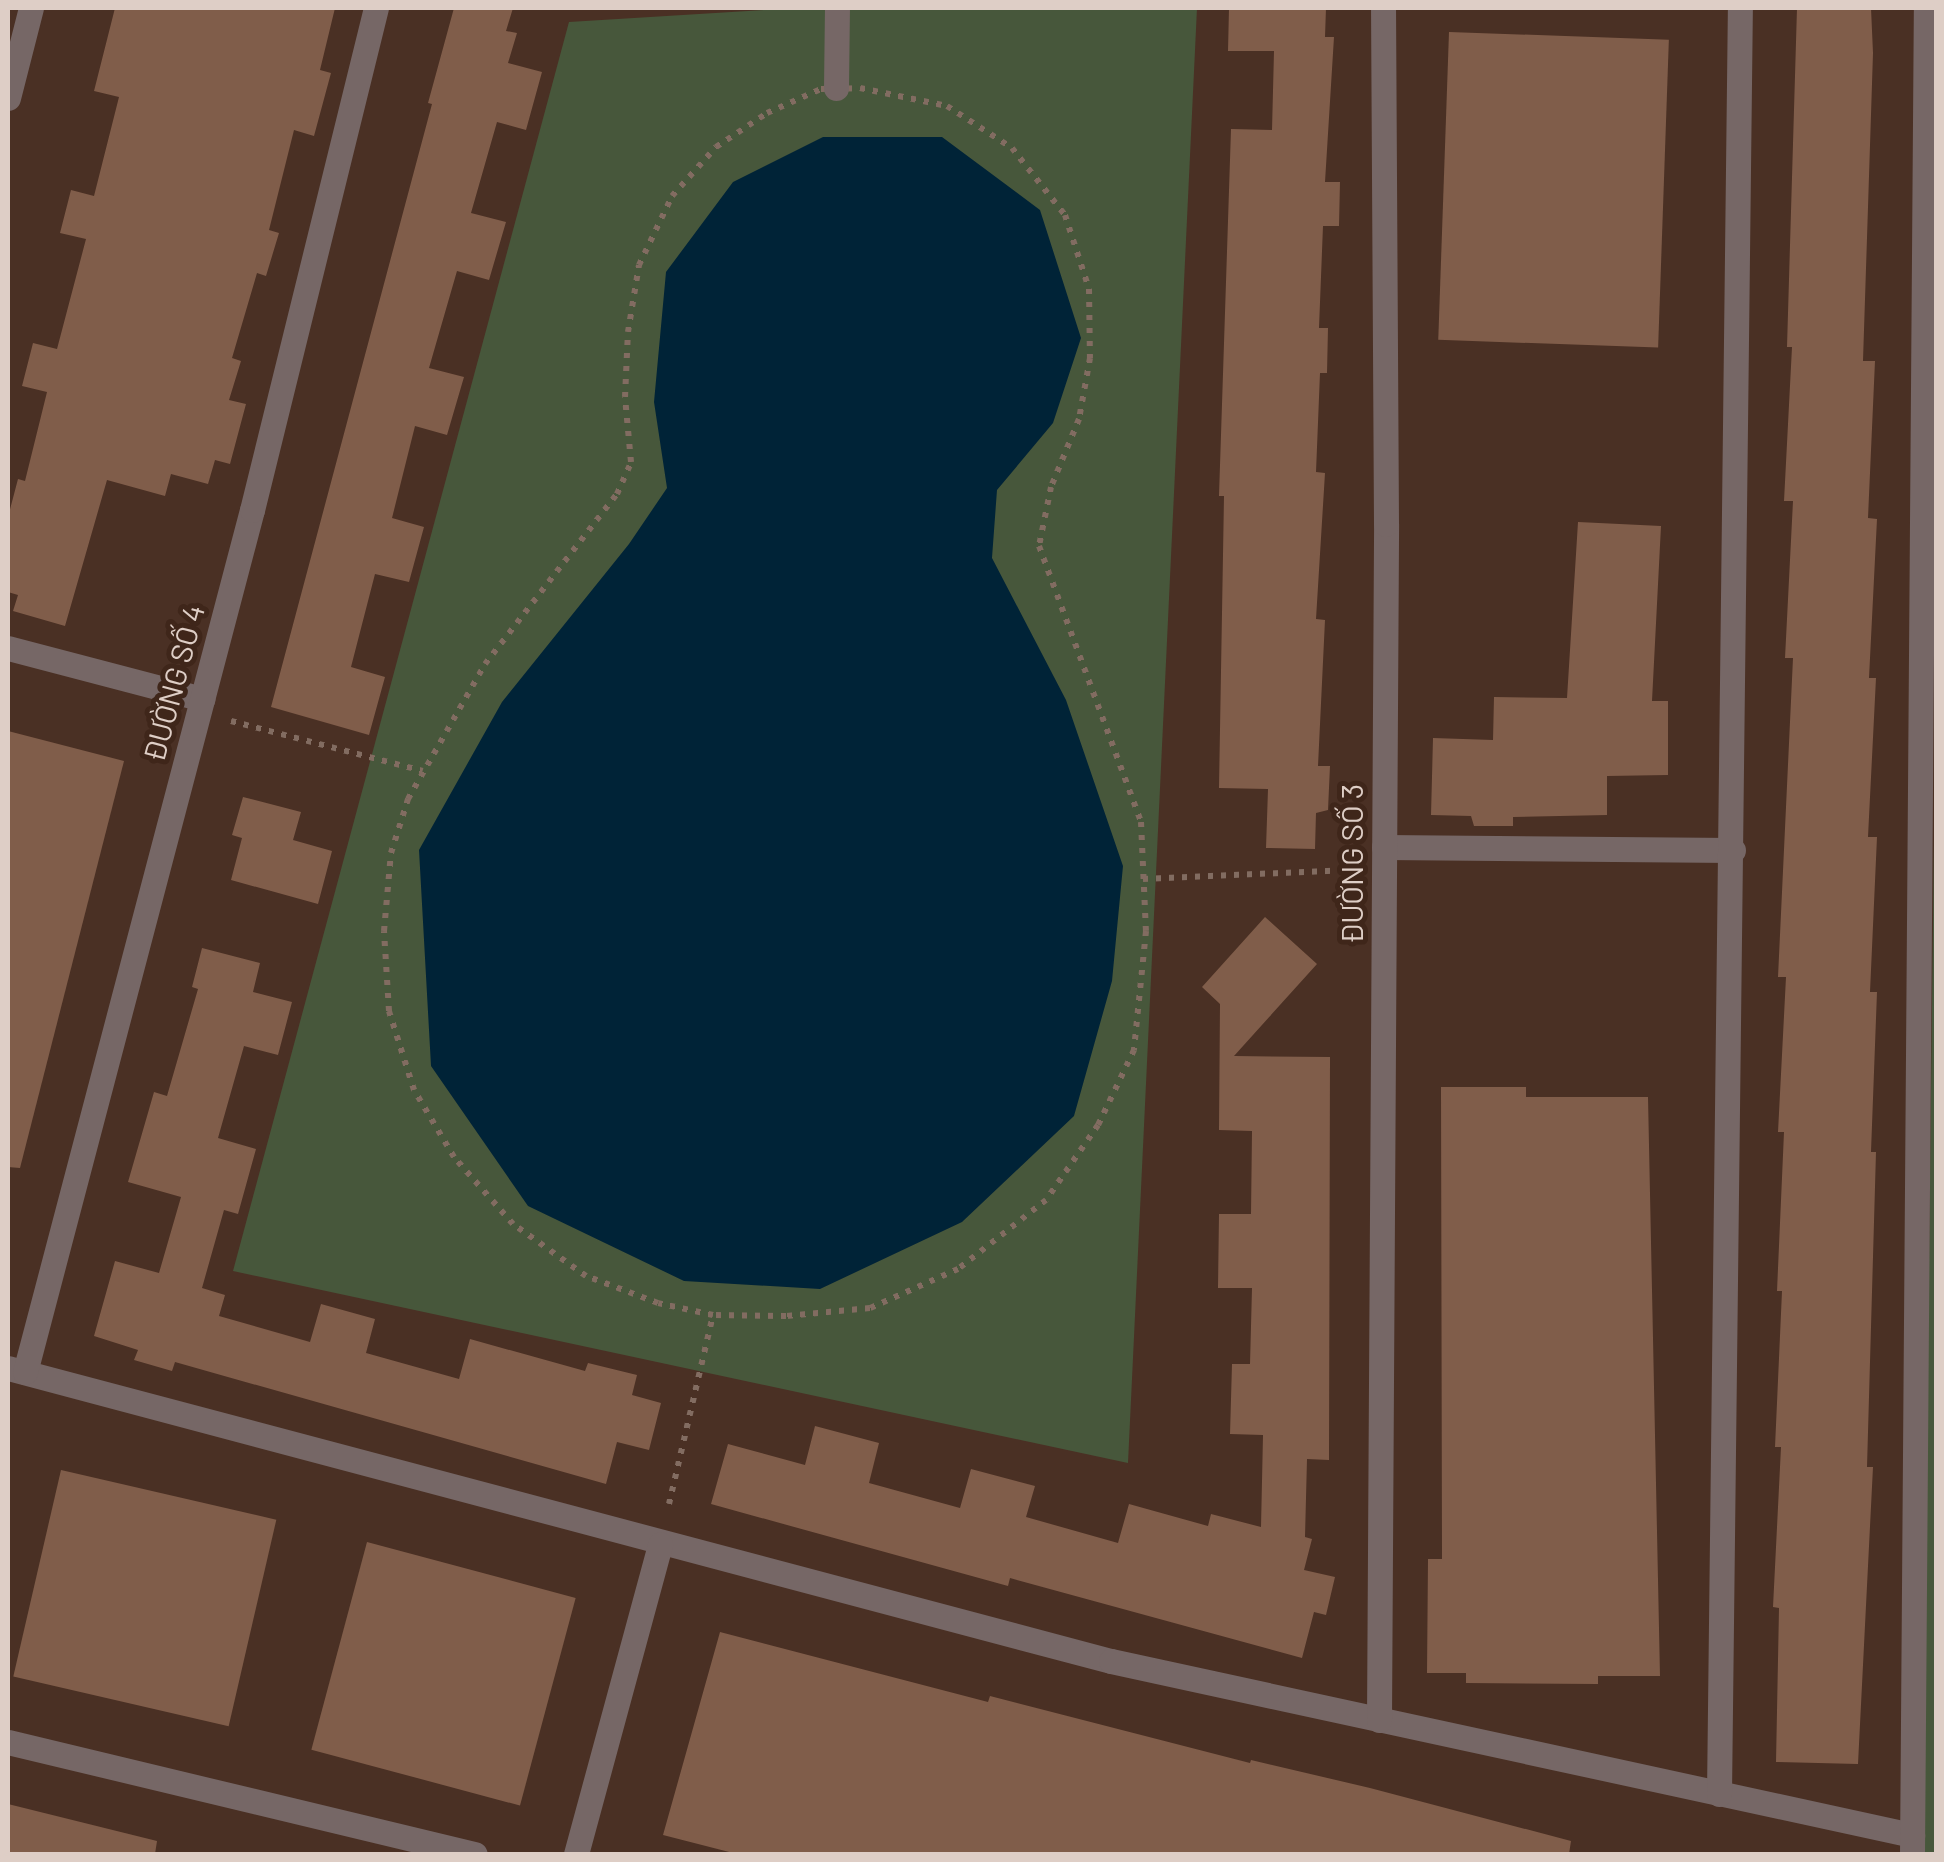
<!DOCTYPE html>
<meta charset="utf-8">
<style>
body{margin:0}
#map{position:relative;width:1944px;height:1862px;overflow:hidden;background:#4a3024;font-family:Barlow,sans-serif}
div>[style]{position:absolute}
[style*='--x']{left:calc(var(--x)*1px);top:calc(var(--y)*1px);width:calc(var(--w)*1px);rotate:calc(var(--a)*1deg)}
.green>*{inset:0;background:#47573b}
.water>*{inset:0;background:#002337}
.building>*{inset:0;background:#805d4a;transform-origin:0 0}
.path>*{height:6px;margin-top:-3px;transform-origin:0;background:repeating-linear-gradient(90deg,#826c61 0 5px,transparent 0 13px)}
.minor>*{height:25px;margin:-12.5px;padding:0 12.5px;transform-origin:12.5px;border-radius:12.5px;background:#766766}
span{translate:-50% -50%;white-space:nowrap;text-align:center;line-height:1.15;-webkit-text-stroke:10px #3f261a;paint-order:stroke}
.street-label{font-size:30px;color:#decec6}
.frame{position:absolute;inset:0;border:10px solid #decec6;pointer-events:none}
</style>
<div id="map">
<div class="green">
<div style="clip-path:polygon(795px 8px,1197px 8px,1128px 1463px,233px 1271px,569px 22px)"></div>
<div style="clip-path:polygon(1936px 670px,1936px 1854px,1922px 1854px)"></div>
</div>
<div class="water">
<div style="clip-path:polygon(823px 137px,942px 137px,1040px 210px,1081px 338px,1053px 423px,997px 490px,992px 558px,1066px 700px,1123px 866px,1112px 981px,1074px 1116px,962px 1222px,820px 1289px,684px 1281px,528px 1206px,431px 1066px,419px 850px,502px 702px,629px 544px,667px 488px,654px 402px,666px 272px,733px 182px)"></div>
</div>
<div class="building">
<div style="clip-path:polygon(115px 8px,335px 8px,320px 70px,331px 73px,314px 136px,294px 130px,269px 230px,279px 233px,266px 276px,257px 273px,232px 358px,241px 361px,229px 400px,246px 404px,230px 464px,215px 460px,208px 484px,171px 474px,165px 496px,107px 480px,65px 626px,13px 611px,18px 595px,8px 592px,8px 517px,18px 479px,25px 481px,47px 392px,22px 386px,33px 343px,57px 349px,86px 239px,60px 233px,71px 190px,94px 196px,119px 97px,94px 91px)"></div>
<div style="clip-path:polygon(454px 8px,513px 8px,506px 31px,517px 33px,508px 63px,542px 72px,526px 130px,497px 122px,471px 213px,506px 222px,489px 280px,457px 271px,429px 368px,464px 377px,447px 435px,415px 426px,392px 518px,424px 527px,409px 582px,375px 574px,351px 667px,385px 677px,369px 735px,271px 707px,432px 104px,428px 103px)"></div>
<div style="clip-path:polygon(1229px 8px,1326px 8px,1325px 37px,1334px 37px,1325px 182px,1340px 182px,1339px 226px,1323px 226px,1319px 328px,1328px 328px,1327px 373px,1320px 373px,1316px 472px,1325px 473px,1316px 619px,1325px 620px,1318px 766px,1330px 766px,1328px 810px,1316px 813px,1315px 849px,1266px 848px,1268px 789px,1219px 788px,1224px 496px,1219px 496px,1231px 129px,1272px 130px,1274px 51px,1228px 51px)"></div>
<div style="clip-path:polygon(1797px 8px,1871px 8px,1873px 53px,1863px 361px,1875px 361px,1868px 518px,1877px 519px,1869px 678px,1876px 678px,1868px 837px,1877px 837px,1870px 992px,1877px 992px,1871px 1152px,1876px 1152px,1867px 1467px,1873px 1467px,1858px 1764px,1776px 1762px,1779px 1608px,1773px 1607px,1781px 1447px,1775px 1447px,1782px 1291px,1777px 1291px,1784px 1132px,1778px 1132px,1786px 977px,1778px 977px,1793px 658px,1785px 658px,1793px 501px,1784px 501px,1792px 347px,1787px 347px)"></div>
<div style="left:1449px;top:32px;width:220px;height:308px;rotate:2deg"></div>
<div style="clip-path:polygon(1578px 522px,1661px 526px,1652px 701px,1668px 701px,1668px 775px,1607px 776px,1607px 815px,1513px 817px,1513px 826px,1474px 826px,1471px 816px,1431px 815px,1433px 738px,1493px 740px,1494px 697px,1567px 698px)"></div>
<div style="clip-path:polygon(8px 731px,124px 761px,20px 1168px,8px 1167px)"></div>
<div style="clip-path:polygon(243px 797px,301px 812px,293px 840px,332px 851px,318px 904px,231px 880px,242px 838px,232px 835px)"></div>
<div style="clip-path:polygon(1265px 917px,1317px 964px,1234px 1056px,1330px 1057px,1329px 1460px,1307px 1459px,1305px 1537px,1312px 1539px,1304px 1570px,1335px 1577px,1326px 1615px,1314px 1612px,1302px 1658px,1010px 1578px,1008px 1586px,711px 1504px,728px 1444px,805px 1465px,815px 1426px,879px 1443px,869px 1483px,960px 1508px,971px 1469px,1035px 1486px,1026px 1517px,1118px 1543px,1129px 1504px,1208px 1526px,1211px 1514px,1261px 1527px,1263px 1435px,1230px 1434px,1232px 1364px,1250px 1364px,1252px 1288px,1218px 1288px,1219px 1214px,1251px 1214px,1252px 1131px,1219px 1130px,1220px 1004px,1202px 987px)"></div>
<div style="clip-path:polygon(202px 948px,260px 963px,253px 992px,292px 1002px,278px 1055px,244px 1046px,218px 1138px,256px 1149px,238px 1214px,224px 1210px,202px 1288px,225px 1295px,219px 1316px,310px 1342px,321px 1304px,375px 1319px,366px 1353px,459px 1379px,470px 1339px,585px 1371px,588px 1363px,637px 1375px,632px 1395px,661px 1403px,649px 1450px,617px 1442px,606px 1484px,175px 1362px,172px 1371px,134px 1360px,138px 1350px,94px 1336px,115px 1261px,159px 1273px,181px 1197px,128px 1182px,154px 1092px,167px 1096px,198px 989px,192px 987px)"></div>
<div style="clip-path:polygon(1441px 1087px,1526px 1087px,1526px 1097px,1648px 1097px,1660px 1676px,1598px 1676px,1598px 1684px,1466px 1683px,1466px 1673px,1427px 1673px,1428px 1559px,1442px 1559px)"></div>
<div style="left:61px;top:1470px;width:221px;height:212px;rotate:13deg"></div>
<div style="left:367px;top:1542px;width:216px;height:215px;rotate:15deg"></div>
<div style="clip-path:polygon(720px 1632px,988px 1702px,990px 1696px,1250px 1763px,1251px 1760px,1370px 1788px,1571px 1841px,1569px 1854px,737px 1854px,663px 1835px)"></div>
<div style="clip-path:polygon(8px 1804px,157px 1841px,155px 1854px,8px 1854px)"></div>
</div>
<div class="path">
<div style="--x:860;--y:88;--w:89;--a:11.7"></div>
<div style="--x:947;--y:106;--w:77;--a:32.9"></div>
<div style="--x:1012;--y:148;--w:85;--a:51.7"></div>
<div style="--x:1065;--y:215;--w:78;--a:72"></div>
<div style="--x:1089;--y:289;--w:69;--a:89.2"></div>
<div style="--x:1090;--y:358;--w:62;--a:100.2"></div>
<div style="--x:1079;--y:419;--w:74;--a:112.4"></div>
<div style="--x:1051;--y:487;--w:60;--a:101.5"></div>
<div style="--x:1039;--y:546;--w:294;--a:69.7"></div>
<div style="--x:1141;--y:822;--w:109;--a:87.4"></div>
<div style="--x:1146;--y:931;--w:120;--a:95.8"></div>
<div style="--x:1134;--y:1050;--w:83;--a:115.6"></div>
<div style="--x:1098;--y:1125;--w:91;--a:124.7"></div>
<div style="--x:1046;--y:1200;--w:112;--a:141.9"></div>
<div style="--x:958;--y:1269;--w:96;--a:156.1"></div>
<div style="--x:870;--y:1308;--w:84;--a:174.6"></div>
<div style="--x:786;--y:1316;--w:73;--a:-179.2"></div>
<div style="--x:713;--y:1315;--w:56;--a:-167.7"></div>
<div style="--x:658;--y:1303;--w:77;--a:-159.4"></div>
<div style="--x:586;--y:1276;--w:90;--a:-144.5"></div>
<div style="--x:513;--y:1224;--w:89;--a:-131.4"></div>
<div style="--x:454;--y:1157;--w:78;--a:-120.8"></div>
<div style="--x:414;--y:1090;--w:83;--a:-107.6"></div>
<div style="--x:389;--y:1011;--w:80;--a:-93.6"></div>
<div style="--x:384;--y:931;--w:78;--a:-84.9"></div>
<div style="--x:391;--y:853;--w:57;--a:-72.5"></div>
<div style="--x:408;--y:799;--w:155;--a:-60.3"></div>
<div style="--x:485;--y:664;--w:215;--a:-52.2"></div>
<div style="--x:617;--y:494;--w:35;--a:-66"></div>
<div style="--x:631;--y:462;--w:65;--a:-95.3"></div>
<div style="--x:625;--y:397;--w:65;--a:-87.4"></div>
<div style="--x:628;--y:332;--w:68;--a:-80.7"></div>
<div style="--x:639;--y:265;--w:76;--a:-64.4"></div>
<div style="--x:672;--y:196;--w:66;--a:-48.1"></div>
<div style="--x:716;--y:147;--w:61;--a:-33.7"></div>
<div style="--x:767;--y:113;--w:59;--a:-24"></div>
<div style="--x:821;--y:89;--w:39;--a:-1"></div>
<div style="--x:231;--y:721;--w:198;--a:14.6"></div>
<div style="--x:1143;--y:879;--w:207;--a:-2.5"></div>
<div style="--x:669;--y:1504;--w:194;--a:-76.9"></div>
</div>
<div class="minor">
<div style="--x:836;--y:88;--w:80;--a:-89.3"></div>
<div style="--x:8;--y:98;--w:93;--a:-75.7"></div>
<div style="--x:8;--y:648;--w:201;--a:14.7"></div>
<div style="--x:1384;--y:847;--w:349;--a:0.5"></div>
<div style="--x:8;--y:1368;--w:1141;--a:14.88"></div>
<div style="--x:1111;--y:1661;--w:820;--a:12.26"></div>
<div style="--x:25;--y:1372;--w:891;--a:-75.25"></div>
<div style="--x:252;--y:510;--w:517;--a:-76.13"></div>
<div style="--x:1379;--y:1720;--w:1196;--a:-89.66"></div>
<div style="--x:1386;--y:524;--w:516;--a:-90.33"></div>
<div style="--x:8;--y:1742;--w:480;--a:13.5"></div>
<div style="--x:1719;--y:1794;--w:1786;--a:-89.33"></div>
<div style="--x:576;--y:1854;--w:321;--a:-74.8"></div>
<div style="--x:1912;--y:1854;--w:1846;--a:-89.57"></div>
</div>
<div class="street-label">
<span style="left:173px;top:683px;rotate:-75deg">ĐƯỜNG SỐ 4</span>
<span style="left:1351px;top:864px;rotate:-90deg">ĐƯỜNG SỐ 3</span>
</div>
<div class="frame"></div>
</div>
